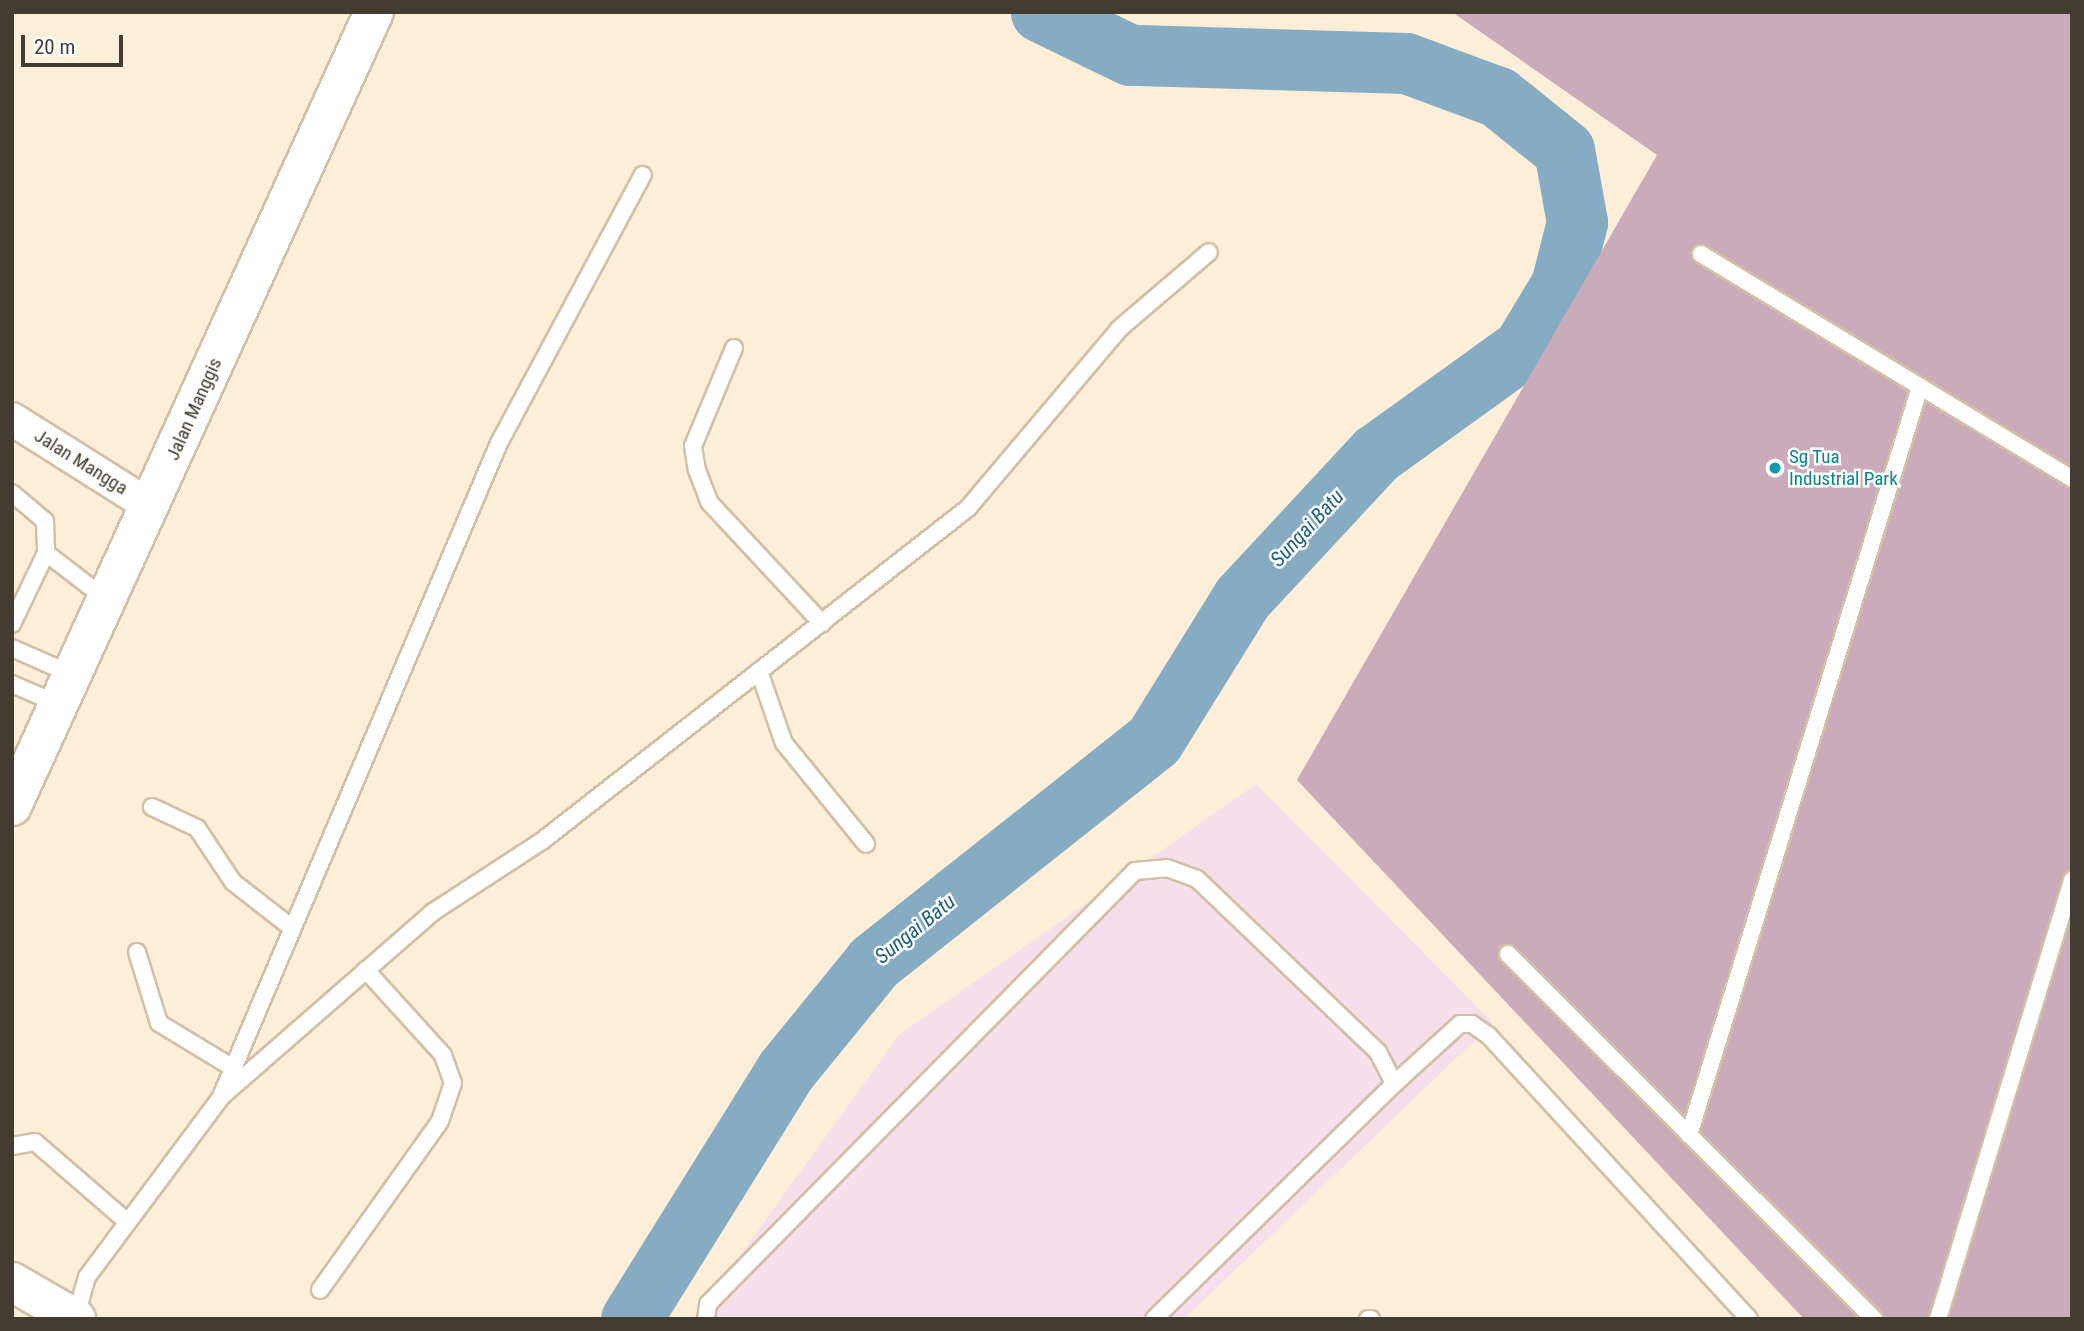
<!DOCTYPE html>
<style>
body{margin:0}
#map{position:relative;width:2084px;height:1331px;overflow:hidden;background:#fceed9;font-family:"Roboto Condensed",sans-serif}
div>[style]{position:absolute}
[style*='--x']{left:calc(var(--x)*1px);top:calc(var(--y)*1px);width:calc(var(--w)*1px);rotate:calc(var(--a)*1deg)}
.industrial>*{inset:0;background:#f6deeb}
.river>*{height:61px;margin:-30.5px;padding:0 30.5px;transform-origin:30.5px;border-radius:30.5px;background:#85acc2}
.building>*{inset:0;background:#caabb9}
.roads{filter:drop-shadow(2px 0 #d1bfa6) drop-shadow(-2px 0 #d1bfa6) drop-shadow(0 2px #d1bfa6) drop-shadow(0 -2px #d1bfa6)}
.lane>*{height:16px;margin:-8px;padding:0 8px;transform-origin:8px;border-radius:8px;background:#fff}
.street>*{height:32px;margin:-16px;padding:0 16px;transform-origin:16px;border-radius:16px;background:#fff}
.secondary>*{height:38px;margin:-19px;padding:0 19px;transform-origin:19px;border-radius:19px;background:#fff}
.dots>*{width:19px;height:19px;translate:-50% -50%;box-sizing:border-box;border:4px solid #fff;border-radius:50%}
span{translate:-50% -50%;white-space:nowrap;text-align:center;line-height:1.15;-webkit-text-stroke:5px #fff;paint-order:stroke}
.street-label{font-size:19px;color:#433c31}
.culture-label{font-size:19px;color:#0d838f}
.left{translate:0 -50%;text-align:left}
.water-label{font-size:21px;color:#1b5f7f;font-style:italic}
.frame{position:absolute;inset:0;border:14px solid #433c31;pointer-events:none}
.scale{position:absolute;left:21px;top:35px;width:102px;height:32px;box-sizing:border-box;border:4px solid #433c31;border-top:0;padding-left:9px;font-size:21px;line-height:24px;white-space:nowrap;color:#433c31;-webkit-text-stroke:5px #fff;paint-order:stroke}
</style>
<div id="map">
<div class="industrial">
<div style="clip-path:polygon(1256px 784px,1493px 1023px,1184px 1319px,694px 1319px,899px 1035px)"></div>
</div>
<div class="river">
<div style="--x:631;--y:1319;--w:293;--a:-58.1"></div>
<div style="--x:786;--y:1070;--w:139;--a:-50.8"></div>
<div style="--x:874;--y:962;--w:357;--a:-38.4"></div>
<div style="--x:1154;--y:740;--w:167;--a:-58.2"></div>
<div style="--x:1242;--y:598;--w:197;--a:-47.1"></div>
<div style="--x:1376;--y:454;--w:181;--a:-35.8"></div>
<div style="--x:1523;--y:348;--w:74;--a:-58.9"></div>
<div style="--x:1561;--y:285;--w:65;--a:-75.7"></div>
<div style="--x:1577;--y:222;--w:73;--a:-100.2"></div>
<div style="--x:1564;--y:150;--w:85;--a:-141.2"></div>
<div style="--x:1498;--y:97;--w:98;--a:-159.7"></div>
<div style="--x:1406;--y:63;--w:276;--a:-178.3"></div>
<div style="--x:1130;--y:55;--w:99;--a:-154.2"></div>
</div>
<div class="building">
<div style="clip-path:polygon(1452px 12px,2072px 12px,2072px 1319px,1804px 1319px,1297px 780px,1657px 155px)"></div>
</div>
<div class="roads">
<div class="lane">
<div style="--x:1701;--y:254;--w:434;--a:31.2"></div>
<div style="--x:734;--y:348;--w:106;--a:112.7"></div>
<div style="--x:693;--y:446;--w:24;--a:81"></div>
<div style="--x:697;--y:470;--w:34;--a:69"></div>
<div style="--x:709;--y:502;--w:166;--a:47"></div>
<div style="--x:12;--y:493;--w:43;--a:40.3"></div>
<div style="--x:45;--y:521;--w:32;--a:88"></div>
<div style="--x:46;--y:553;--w:76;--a:37.5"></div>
<div style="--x:12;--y:624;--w:79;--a:-64.4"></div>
<div style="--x:12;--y:648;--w:67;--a:23.9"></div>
<div style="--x:759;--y:671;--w:76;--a:70.9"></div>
<div style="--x:784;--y:743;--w:130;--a:50.9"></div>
<div style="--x:12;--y:684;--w:50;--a:23.5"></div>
<div style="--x:152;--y:807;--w:50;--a:25"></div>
<div style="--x:197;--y:828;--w:65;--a:56.3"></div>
<div style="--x:233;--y:882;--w:75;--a:37.9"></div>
<div style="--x:137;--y:952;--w:74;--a:72.8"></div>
<div style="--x:159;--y:1023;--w:87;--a:31.3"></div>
<div style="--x:1508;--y:954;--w:517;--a:44.92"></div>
<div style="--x:223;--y:1092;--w:705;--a:-66.96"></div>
<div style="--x:499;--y:443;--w:304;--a:-61.8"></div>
<div style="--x:1689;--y:1135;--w:783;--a:-72.84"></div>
<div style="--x:12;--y:1146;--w:23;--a:-10"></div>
<div style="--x:35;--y:1142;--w:119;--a:40.9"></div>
<div style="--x:320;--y:1290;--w:207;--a:-54.6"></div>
<div style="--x:440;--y:1121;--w:40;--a:-71.1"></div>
<div style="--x:453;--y:1083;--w:30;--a:-110"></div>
<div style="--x:443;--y:1055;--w:115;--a:-132.2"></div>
<div style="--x:75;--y:1319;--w:44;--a:-74.1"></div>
<div style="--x:87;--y:1277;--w:224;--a:-53.3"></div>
<div style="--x:221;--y:1097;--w:281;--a:-41.1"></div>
<div style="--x:433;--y:912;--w:130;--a:-33.1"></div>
<div style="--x:542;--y:841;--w:541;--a:-38.01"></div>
<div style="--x:968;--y:508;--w:234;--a:-49.8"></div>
<div style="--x:1119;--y:329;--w:118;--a:-40.5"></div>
<div style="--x:706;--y:1319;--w:15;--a:-82"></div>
<div style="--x:708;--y:1304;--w:608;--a:-45.4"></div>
<div style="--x:1135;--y:871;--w:32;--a:-5"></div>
<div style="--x:1167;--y:868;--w:32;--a:20"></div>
<div style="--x:1197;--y:879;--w:250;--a:43.7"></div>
<div style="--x:1378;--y:1052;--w:36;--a:63"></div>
<div style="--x:1154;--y:1319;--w:336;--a:-44.4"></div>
<div style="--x:1394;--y:1084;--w:89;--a:-42.3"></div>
<div style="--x:1460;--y:1024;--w:12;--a:0"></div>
<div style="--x:1472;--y:1024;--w:21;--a:35"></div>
<div style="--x:1489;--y:1036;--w:384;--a:47.4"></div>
<div style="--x:1368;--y:1319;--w:3;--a:0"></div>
<div style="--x:1938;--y:1319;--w:459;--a:-73"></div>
</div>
<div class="street">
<div style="--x:12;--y:419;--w:163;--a:32.2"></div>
</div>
<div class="secondary">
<div style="--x:12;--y:806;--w:873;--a:-65.49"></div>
<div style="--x:12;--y:1282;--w:74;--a:30"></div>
</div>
</div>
<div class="dots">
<div style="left:1775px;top:468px;background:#0f9aa8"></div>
</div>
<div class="street-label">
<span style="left:194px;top:409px;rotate:-66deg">Jalan Manggis</span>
<span style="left:81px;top:462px;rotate:32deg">Jalan Mangga</span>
</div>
<div class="culture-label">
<span class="left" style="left:1789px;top:468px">Sg Tua<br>Industrial Park</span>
</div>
<div class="water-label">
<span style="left:1307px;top:528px;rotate:-47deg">Sungai Batu</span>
<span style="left:915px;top:929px;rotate:-39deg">Sungai Batu</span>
</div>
<div class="frame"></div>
<div class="scale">20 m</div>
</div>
